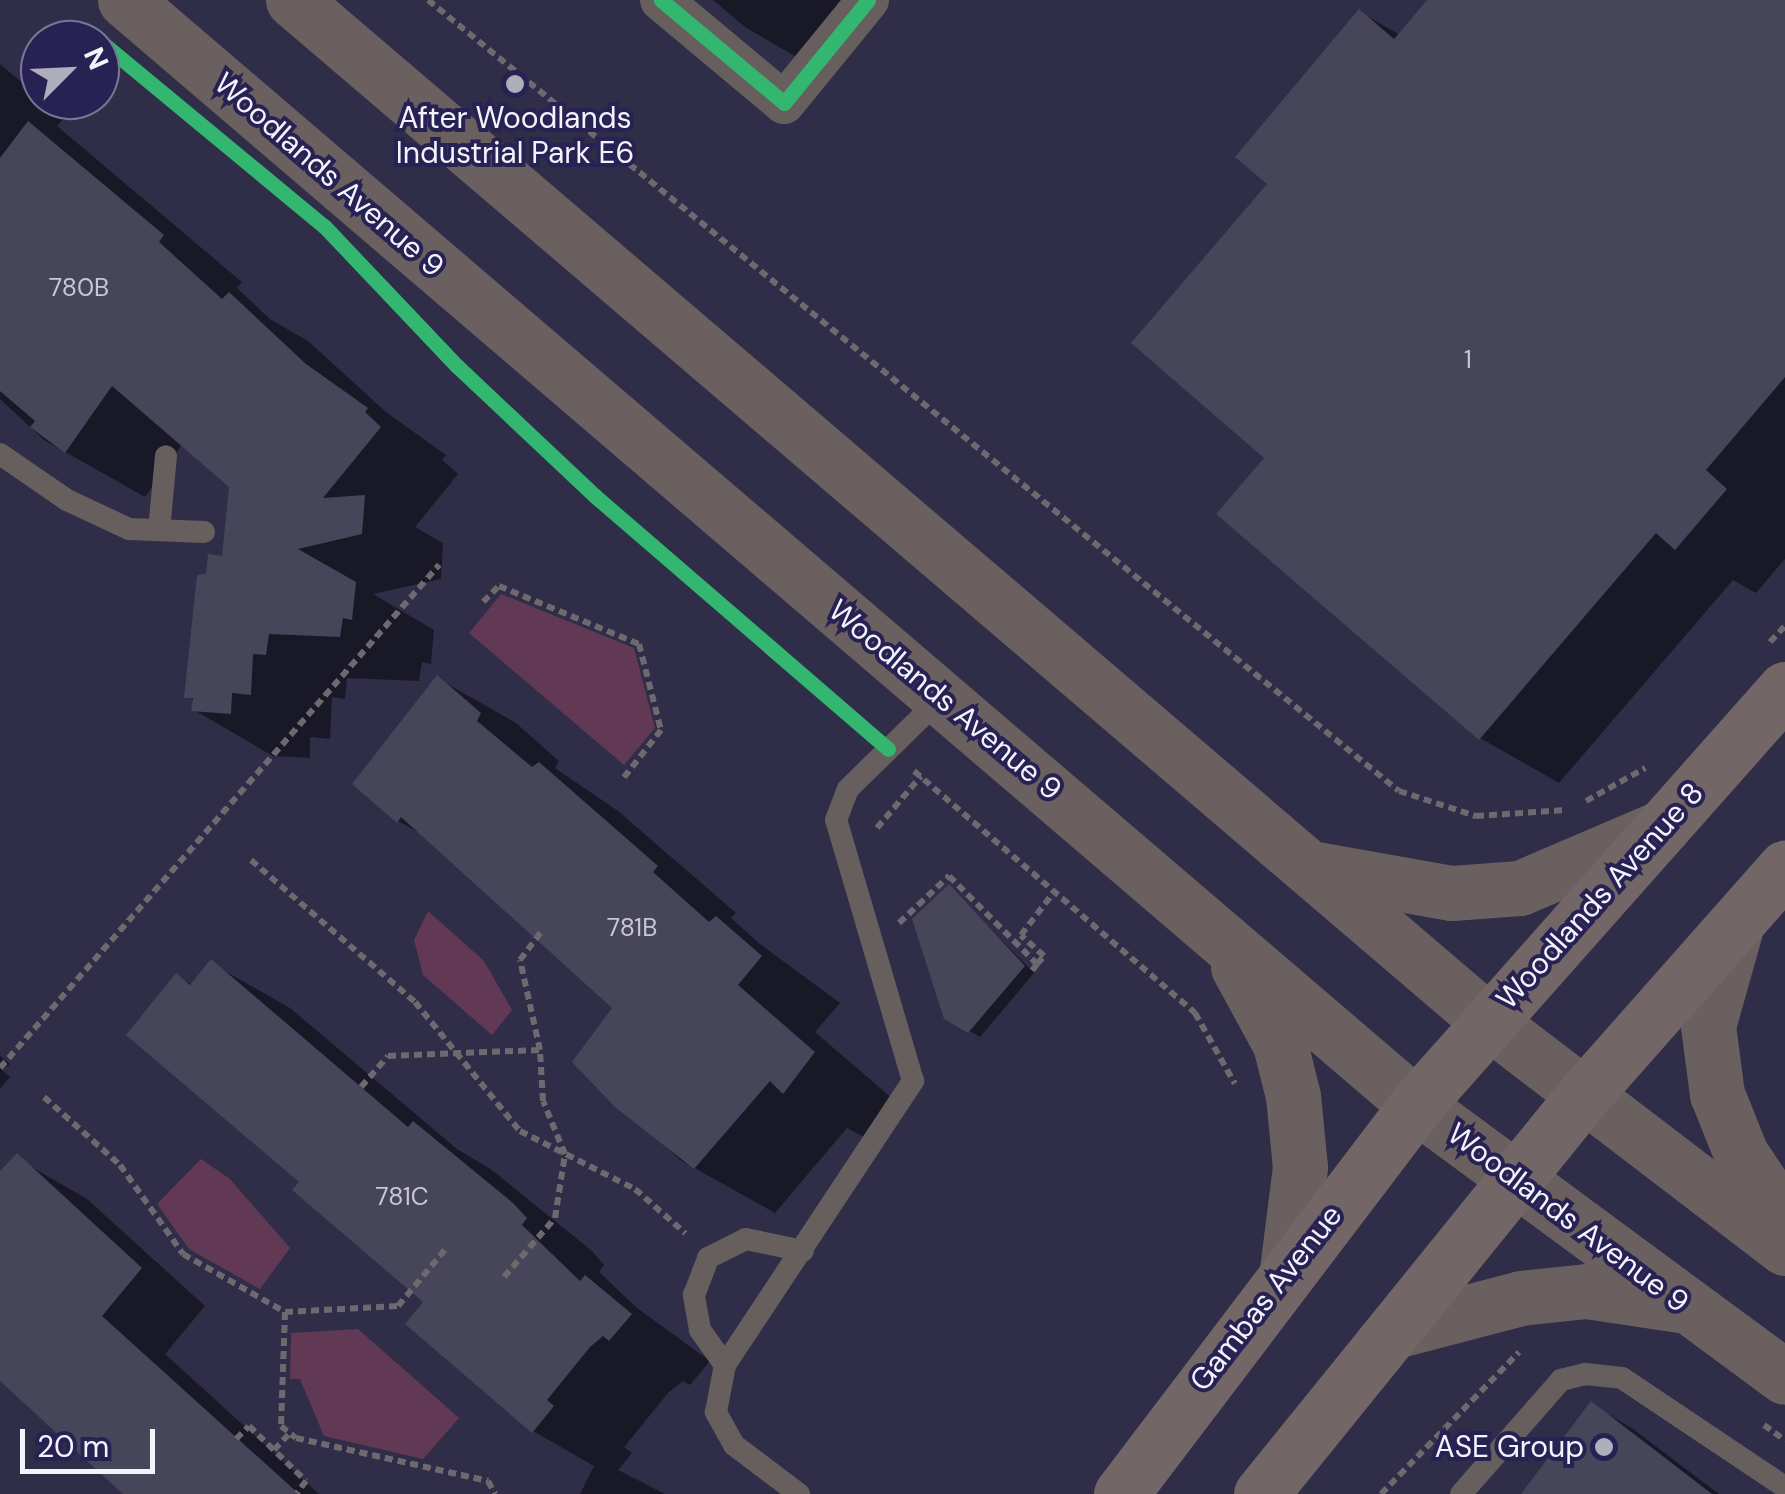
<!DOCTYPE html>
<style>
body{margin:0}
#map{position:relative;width:1785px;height:1494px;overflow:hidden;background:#302d48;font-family:"DM Sans",sans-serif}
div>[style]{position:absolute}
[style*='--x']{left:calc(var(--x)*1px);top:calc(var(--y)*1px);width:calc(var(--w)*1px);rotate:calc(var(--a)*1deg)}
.green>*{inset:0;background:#623954}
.shadow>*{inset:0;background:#0007}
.building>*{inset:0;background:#47455a}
.path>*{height:6px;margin-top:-3px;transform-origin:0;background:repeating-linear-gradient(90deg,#6e696e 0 8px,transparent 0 13px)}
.lane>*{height:22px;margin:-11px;padding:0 11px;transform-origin:11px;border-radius:11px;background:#665f5e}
.street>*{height:42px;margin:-21px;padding:0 21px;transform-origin:21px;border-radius:21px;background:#665f5e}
.secondary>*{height:55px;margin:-27.5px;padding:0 27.5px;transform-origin:27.5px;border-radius:27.5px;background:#6a605f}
.primary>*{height:55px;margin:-27.5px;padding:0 27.5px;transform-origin:27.5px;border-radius:27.5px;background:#726766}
.cycleway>*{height:15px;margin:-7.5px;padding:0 7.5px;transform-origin:7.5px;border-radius:7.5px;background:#33b770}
.dots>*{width:28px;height:28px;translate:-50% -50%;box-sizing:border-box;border:5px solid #282154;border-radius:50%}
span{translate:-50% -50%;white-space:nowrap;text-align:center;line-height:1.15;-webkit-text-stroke:8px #282154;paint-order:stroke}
.number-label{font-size:25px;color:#c8c8d2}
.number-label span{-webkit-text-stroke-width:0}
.poi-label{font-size:30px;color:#f3f4fa}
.right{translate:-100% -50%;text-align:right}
.street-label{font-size:30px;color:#f3f4fa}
.north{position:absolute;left:20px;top:20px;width:100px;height:100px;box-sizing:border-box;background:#282154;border:2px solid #797596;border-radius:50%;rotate:66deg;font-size:28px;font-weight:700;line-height:40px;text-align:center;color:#f3f4fa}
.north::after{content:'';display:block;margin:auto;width:35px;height:45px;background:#afaebc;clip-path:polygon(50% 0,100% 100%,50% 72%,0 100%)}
.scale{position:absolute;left:20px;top:1429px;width:135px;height:45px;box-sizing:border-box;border:5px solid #f3f4fa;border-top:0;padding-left:12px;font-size:30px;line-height:35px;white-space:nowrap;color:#f3f4fa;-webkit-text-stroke:8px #282154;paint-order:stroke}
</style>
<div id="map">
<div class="green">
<div style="clip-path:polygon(501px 594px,634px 648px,655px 728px,624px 765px,469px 633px)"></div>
<div style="clip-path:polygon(428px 911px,484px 961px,512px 1010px,492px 1035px,423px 975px,414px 940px)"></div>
<div style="clip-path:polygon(201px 1159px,230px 1179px,290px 1248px,260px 1289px,189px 1249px,157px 1204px)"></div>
<div style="clip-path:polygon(358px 1329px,459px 1418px,423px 1459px,324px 1436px,300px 1379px,290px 1379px,291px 1333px)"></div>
</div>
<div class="shadow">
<div style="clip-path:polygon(713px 0,886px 0,824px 73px,745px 27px)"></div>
<div style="clip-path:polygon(1430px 0,1785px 0,1785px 559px,1756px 593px,1733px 580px,1559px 783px,1480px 738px,1267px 458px,1270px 183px,1360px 12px,1400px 35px)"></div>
<div style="clip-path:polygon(0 64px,64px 118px,57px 126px,242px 282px,237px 288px,270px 319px,308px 341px,386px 412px,446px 455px,442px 460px,458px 474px,415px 527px,443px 543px,441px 579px,373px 594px,434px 630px,431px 664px,422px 662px,419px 681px,347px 678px,345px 699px,332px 697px,330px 739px,310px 737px,310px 758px,273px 756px,194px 710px,195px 701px,187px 696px,208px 577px,225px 559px,232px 486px,183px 443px,145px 497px,44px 440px,0 399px)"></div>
<div style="clip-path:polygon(437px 678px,516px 723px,559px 761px,555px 768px,618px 811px,736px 913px,731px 918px,760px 944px,840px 1003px,815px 1032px,893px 1099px,864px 1137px,847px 1128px,775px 1213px,680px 1160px,575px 1061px,616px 1008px,430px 839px,398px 821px)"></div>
<div style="clip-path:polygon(949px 887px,1034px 973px,980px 1037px,946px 1017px)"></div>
<div style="clip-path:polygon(211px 963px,290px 1008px,457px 1149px,492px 1170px,592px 1251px,604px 1265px,599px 1272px,637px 1308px,710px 1361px,690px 1385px,683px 1381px,669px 1392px,624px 1447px,632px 1453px,618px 1470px,665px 1494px,580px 1494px,594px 1466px,533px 1431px,427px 1302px,302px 1182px,177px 976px,192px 985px)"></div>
<div style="clip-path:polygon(0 1056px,10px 1064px,2px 1070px,10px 1077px,0 1089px)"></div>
<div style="clip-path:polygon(23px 1162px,87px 1199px,205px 1306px,165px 1354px,319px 1494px,133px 1494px,0 1369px,0 1184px)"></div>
<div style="clip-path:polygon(1591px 1404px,1633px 1429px,1719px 1494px,1524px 1494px)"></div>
</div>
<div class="building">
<div style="clip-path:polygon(1427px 0,1785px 0,1785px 377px,1706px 470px,1727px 489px,1675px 550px,1656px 533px,1479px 740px,1216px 514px,1264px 458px,1131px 343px,1267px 184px,1235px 157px,1359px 9px,1394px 39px)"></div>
<div style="clip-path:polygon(28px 121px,164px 235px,159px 242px,222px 299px,229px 292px,306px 364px,368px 408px,365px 412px,381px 427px,323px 498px,365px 495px,362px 534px,298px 549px,356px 582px,352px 620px,343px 618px,340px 637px,269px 634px,266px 655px,253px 654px,251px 695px,232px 693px,231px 714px,191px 711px,193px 698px,184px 698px,197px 575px,206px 574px,208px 554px,222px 556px,229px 487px,112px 386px,65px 453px,30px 427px,35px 421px,0 391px,0 158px)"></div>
<div style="clip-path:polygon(437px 675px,481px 713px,477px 721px,532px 767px,539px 762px,658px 866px,653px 872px,709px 922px,716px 916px,762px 956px,738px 985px,815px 1052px,783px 1094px,770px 1081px,694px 1169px,615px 1107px,572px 1062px,612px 1008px,401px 817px,397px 823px,352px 784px)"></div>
<div style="clip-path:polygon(949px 884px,1025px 966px,968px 1033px,944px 1019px,912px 919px)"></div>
<div style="clip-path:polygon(211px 959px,408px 1127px,413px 1121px,513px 1203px,527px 1218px,522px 1225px,580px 1281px,585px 1275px,632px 1314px,609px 1341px,603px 1336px,590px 1347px,547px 1400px,554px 1406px,532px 1433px,405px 1324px,423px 1302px,292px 1190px,299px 1182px,126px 1035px,176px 973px,190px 985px)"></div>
<div style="clip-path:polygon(17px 1153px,142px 1268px,102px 1316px,299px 1494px,123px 1494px,0 1381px,0 1171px)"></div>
<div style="clip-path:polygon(1591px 1401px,1712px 1494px,1521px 1494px)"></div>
</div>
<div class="path">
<div style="--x:428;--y:0;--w:1252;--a:39.17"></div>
<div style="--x:1399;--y:791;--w:81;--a:18"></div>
<div style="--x:1476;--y:816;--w:90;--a:-3.8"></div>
<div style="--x:483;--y:602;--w:23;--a:-45"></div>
<div style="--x:499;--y:586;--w:152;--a:22.5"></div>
<div style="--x:639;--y:644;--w:89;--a:75.7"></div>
<div style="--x:661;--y:730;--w:63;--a:128"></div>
<div style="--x:1770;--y:642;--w:22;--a:-47"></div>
<div style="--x:914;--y:771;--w:371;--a:40.7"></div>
<div style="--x:1195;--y:1013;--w:81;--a:60.6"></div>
<div style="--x:1586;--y:801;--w:68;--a:-29.2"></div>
<div style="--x:877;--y:828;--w:68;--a:-49.8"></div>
<div style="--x:251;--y:860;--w:217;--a:40.9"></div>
<div style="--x:415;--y:1002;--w:166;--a:50.9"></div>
<div style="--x:520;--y:1131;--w:129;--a:26.8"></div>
<div style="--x:635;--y:1189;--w:67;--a:41.3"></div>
<div style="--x:899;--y:923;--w:69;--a:-43.2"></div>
<div style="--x:949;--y:876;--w:124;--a:45"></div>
<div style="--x:1037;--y:964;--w:9;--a:126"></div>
<div style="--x:1037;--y:964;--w:11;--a:-49"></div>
<div style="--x:1044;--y:956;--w:31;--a:-138"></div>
<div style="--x:1021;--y:935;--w:54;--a:-52.5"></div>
<div style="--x:0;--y:1068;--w:668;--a:-48.89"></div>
<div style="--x:361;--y:1087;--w:41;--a:-48.9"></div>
<div style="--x:388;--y:1056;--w:152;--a:-2.3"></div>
<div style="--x:44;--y:1097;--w:102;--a:41.8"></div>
<div style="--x:120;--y:1165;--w:109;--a:54.7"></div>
<div style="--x:183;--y:1254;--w:117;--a:29.6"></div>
<div style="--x:285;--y:1312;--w:113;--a:-3"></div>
<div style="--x:398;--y:1306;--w:78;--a:-50.2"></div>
<div style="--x:504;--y:1277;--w:78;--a:-49.2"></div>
<div style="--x:555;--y:1218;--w:65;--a:-81.1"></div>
<div style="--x:565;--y:1154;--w:57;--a:-112.5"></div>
<div style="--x:543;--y:1101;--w:51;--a:-93.4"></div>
<div style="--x:540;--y:1050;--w:92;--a:-102.5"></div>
<div style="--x:520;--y:960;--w:35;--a:-53"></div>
<div style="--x:285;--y:1312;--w:114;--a:92"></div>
<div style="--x:281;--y:1426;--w:19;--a:39"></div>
<div style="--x:296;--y:1438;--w:197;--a:12.6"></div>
<div style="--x:488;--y:1481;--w:15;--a:62"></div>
<div style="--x:1764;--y:1425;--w:26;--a:36"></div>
<div style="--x:236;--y:1439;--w:18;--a:-45"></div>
<div style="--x:249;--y:1426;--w:79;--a:44"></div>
<div style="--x:306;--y:1481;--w:15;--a:127"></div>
<div style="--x:274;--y:1450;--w:23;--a:-47"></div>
<div style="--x:1381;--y:1494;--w:198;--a:-45.8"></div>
</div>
<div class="lane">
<div style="--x:0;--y:454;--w:81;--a:34.5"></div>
<div style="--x:67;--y:500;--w:68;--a:25.1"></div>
<div style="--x:129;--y:529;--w:75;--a:2.3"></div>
<div style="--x:159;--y:530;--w:74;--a:-84.6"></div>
<div style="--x:725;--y:1365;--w:43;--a:-125.5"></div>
<div style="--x:700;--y:1330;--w:36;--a:-100"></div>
<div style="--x:694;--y:1295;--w:40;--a:-69"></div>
<div style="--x:708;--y:1258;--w:42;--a:-26.6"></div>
<div style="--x:746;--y:1239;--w:58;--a:11.9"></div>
<div style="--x:799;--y:1494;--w:81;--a:-143"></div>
<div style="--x:734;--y:1445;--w:38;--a:-119"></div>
<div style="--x:716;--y:1412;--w:48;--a:-79.2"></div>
<div style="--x:725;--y:1365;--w:341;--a:-56.5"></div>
<div style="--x:913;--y:1081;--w:272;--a:-106.4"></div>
<div style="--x:836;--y:820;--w:33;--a:-69"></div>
<div style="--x:848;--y:789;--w:132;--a:-44.4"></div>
<div style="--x:1461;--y:1494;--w:152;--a:-48.7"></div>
<div style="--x:1561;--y:1380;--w:25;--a:-14"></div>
<div style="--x:1585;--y:1374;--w:37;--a:6"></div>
<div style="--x:1622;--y:1378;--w:196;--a:33.8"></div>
</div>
<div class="street">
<div style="--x:661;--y:0;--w:160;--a:39.9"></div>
<div style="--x:784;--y:103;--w:133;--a:-50.8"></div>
</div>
<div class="secondary">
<div style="--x:125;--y:0;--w:1699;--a:40.56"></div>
<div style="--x:1416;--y:1105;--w:458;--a:36.4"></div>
<div style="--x:293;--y:0;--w:1573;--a:40.51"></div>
<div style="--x:1489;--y:1022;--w:372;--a:37.4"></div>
<div style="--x:1311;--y:868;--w:143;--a:10.1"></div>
<div style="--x:1452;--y:893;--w:68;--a:-4.2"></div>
<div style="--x:1520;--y:888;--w:155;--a:-23.2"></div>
<div style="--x:1737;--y:923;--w:107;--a:105.7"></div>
<div style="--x:1708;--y:1026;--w:69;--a:82.5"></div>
<div style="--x:1717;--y:1094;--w:65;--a:68.2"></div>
<div style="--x:1741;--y:1154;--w:79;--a:56.3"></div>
<div style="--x:1238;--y:967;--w:88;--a:61.4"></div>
<div style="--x:1280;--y:1044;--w:54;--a:76"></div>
<div style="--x:1293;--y:1096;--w:71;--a:84.4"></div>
<div style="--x:1300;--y:1167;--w:104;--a:97.2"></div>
<div style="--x:1395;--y:1331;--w:130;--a:-14.7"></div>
<div style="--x:1521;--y:1298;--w:66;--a:-6.1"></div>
<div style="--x:1587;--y:1291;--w:94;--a:8.6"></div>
</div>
<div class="primary">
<div style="--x:1121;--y:1494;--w:488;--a:-52.8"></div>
<div style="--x:1416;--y:1105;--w:556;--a:-48.43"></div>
<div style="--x:1261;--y:1494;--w:512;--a:-51.03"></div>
<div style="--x:1583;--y:1096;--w:305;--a:-48.5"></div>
</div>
<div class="cycleway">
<div style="--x:661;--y:0;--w:160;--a:39.9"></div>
<div style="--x:784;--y:103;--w:133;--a:-50.8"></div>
<div style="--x:100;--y:41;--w:291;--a:39.6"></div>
<div style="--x:324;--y:226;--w:193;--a:46.5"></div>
<div style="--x:457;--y:366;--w:190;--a:43.3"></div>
<div style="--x:595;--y:496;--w:387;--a:40.8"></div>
</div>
<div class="dots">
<div style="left:515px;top:84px;background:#afaebc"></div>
<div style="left:1604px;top:1447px;background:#afaebc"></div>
</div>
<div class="number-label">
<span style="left:79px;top:288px">780B</span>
<span style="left:1468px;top:360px">1</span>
<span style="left:632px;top:928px">781B</span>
<span style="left:402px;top:1197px">781C</span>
</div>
<div class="poi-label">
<span style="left:515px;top:135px">After Woodlands<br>Industrial Park E6</span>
<span class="right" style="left:1584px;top:1447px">ASE Group</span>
</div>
<div class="street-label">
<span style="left:329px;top:175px;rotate:41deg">Woodlands Avenue 9</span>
<span style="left:945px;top:700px;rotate:40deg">Woodlands Avenue 9</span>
<span style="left:1600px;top:896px;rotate:-48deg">Woodlands Avenue 8</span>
<span style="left:1568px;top:1218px;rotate:37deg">Woodlands Avenue 9</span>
<span style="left:1266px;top:1298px;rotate:-52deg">Gambas Avenue</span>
</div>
<div class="north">N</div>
<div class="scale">20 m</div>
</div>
